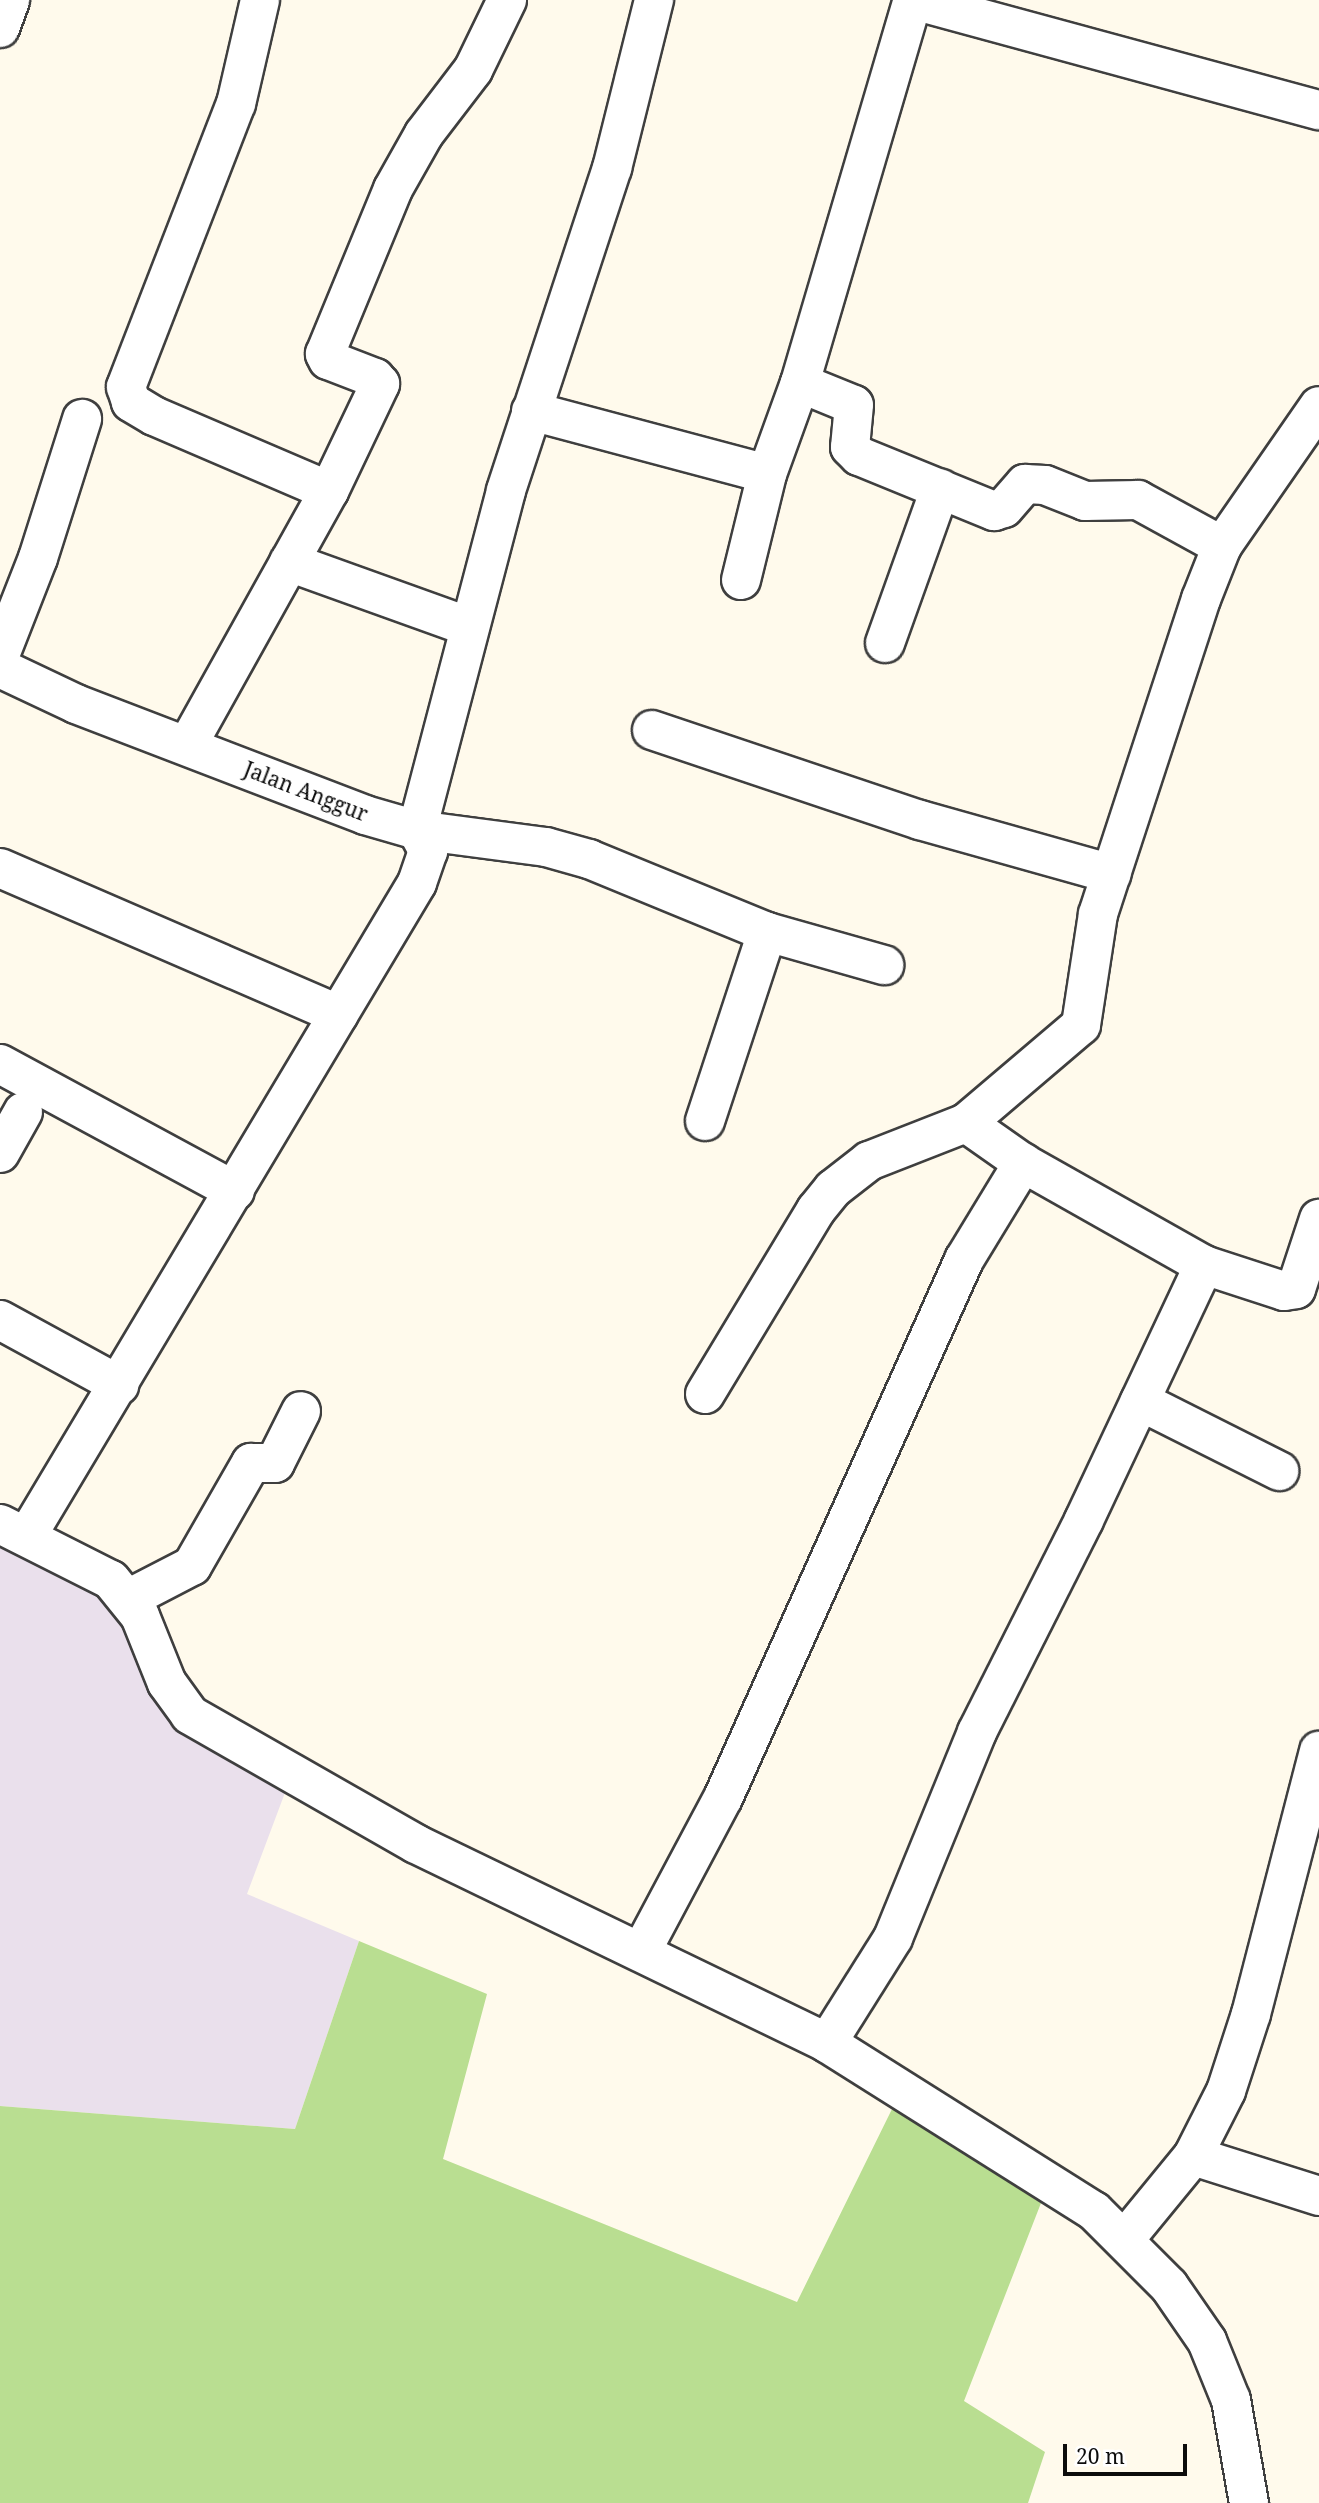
<!DOCTYPE html>
<style>
body{margin:0}
#map{position:relative;width:1319px;height:2503px;overflow:hidden;background:#fffaec;font-family:"Noto Serif",serif}
div>[style]{position:absolute}
[style*='--x']{left:calc(var(--x)*1px);top:calc(var(--y)*1px);width:calc(var(--w)*1px);rotate:calc(var(--a)*1deg)}
.industrial>*{inset:0;background:#eae0ec}
.forest>*{inset:0;background:#b9de91}
.roads{filter:drop-shadow(2px 0 #3f3f3f) drop-shadow(-2px 0 #3f3f3f) drop-shadow(0 2px #3f3f3f) drop-shadow(0 -2px #3f3f3f)}
.minor>*{height:38px;margin:-19px;padding:0 19px;transform-origin:19px;border-radius:19px;background:#fff}
span{translate:-50% -50%;white-space:nowrap;text-align:center;line-height:1.15;-webkit-text-stroke:7px #fff;paint-order:stroke}
.street-label{font-size:21px;color:#0c0c0c}
.scale{position:absolute;left:1063px;top:2444px;width:124px;height:32px;box-sizing:border-box;border:4px solid #0c0c0c;border-top:0;padding-left:9px;font-size:21px;line-height:24px;white-space:nowrap;color:#0c0c0c;-webkit-text-stroke:5px #fff;paint-order:stroke}
</style>
<div id="map">
<div class="industrial">
<div style="clip-path:polygon(0 1531px,133px 1572px,166px 1685px,295px 1766px,247px 1894px,359px 1941px,295px 2129px,0 2106px)"></div>
</div>
<div class="forest">
<div style="clip-path:polygon(359px 1941px,487px 1994px,443px 2159px,797px 2302px,893px 2107px,1041px 2203px,964px 2401px,1045px 2452px,1028px 2503px,0 2503px,0 2106px,295px 2129px)"></div>
</div>
<div class="roads">
<div class="minor">
<div style="--x:654;--y:0;--w:173;--a:104"></div>
<div style="--x:612;--y:168;--w:340;--a:108.2"></div>
<div style="--x:506;--y:491;--w:350;--a:104.7"></div>
<div style="--x:417;--y:830;--w:130;--a:7.5"></div>
<div style="--x:546;--y:847;--w:45;--a:15.6"></div>
<div style="--x:589;--y:859;--w:192;--a:22.3"></div>
<div style="--x:767;--y:932;--w:122;--a:15.8"></div>
<div style="--x:913;--y:0;--w:421;--a:15.2"></div>
<div style="--x:0;--y:28;--w:30;--a:-70"></div>
<div style="--x:800;--y:383;--w:58;--a:22.2"></div>
<div style="--x:854;--y:405;--w:42;--a:95.4"></div>
<div style="--x:850;--y:447;--w:13;--a:45"></div>
<div style="--x:859;--y:456;--w:146;--a:22.2"></div>
<div style="--x:994;--y:511;--w:10;--a:-17"></div>
<div style="--x:1004;--y:508;--w:32;--a:-49"></div>
<div style="--x:1025;--y:484;--w:20;--a:3"></div>
<div style="--x:1045;--y:485;--w:43;--a:21.8"></div>
<div style="--x:1085;--y:501;--w:53;--a:-1.1"></div>
<div style="--x:1138;--y:500;--w:96;--a:28.7"></div>
<div style="--x:531;--y:411;--w:244;--a:14.9"></div>
<div style="--x:329;--y:491;--w:119;--a:-64.5"></div>
<div style="--x:380;--y:384;--w:8;--a:-130"></div>
<div style="--x:375;--y:378;--w:50;--a:-159"></div>
<div style="--x:328;--y:360;--w:7;--a:-117"></div>
<div style="--x:325;--y:354;--w:178;--a:-67.6"></div>
<div style="--x:393;--y:189;--w:63;--a:-60.6"></div>
<div style="--x:424;--y:134;--w:81;--a:-52.6"></div>
<div style="--x:473;--y:70;--w:78;--a:-64.1"></div>
<div style="--x:289;--y:562;--w:192;--a:19.8"></div>
<div style="--x:741;--y:580;--w:109;--a:-76.2"></div>
<div style="--x:767;--y:474;--w:97;--a:-70.1"></div>
<div style="--x:800;--y:383;--w:399;--a:-73.6"></div>
<div style="--x:885;--y:643;--w:164;--a:-70.3"></div>
<div style="--x:0;--y:655;--w:104;--a:-68.6"></div>
<div style="--x:38;--y:558;--w:146;--a:-72.4"></div>
<div style="--x:0;--y:668;--w:84;--a:25.3"></div>
<div style="--x:76;--y:704;--w:310;--a:21"></div>
<div style="--x:365;--y:815;--w:54;--a:16.1"></div>
<div style="--x:417;--y:830;--w:24;--a:62"></div>
<div style="--x:428;--y:851;--w:34;--a:109"></div>
<div style="--x:417;--y:883;--w:761;--a:120.85"></div>
<div style="--x:652;--y:730;--w:283;--a:18.6"></div>
<div style="--x:920;--y:820;--w:199;--a:15.7"></div>
<div style="--x:187;--y:746;--w:292;--a:-60.9"></div>
<div style="--x:329;--y:491;--w:190;--a:-156.8"></div>
<div style="--x:154;--y:416;--w:27;--a:-149"></div>
<div style="--x:131;--y:402;--w:16;--a:-108"></div>
<div style="--x:126;--y:387;--w:304;--a:-68.8"></div>
<div style="--x:236;--y:104;--w:107;--a:-77"></div>
<div style="--x:0;--y:868;--w:369;--a:23.4"></div>
<div style="--x:0;--y:1064;--w:267;--a:28.4"></div>
<div style="--x:705;--y:1121;--w:199;--a:-71.8"></div>
<div style="--x:0;--y:1153;--w:47;--a:-60.7"></div>
<div style="--x:1204;--y:1265;--w:208;--a:-150.6"></div>
<div style="--x:1023;--y:1163;--w:70;--a:-144.9"></div>
<div style="--x:966;--y:1123;--w:151;--a:-40.4"></div>
<div style="--x:1081;--y:1025;--w:112;--a:-81.3"></div>
<div style="--x:1098;--y:914;--w:331;--a:-71.9"></div>
<div style="--x:1201;--y:599;--w:57;--a:-68.4"></div>
<div style="--x:1222;--y:546;--w:170;--a:-55.3"></div>
<div style="--x:0;--y:1320;--w:136;--a:28.6"></div>
<div style="--x:705;--y:1394;--w:215;--a:-58.9"></div>
<div style="--x:816;--y:1210;--w:27;--a:-51"></div>
<div style="--x:833;--y:1189;--w:46;--a:-37.9"></div>
<div style="--x:869;--y:1161;--w:104;--a:-21.4"></div>
<div style="--x:1140;--y:1401;--w:156;--a:26.7"></div>
<div style="--x:0;--y:1524;--w:124;--a:26.8"></div>
<div style="--x:111;--y:1580;--w:46;--a:51.1"></div>
<div style="--x:140;--y:1616;--w:72;--a:68.1"></div>
<div style="--x:167;--y:1683;--w:39;--a:54"></div>
<div style="--x:190;--y:1715;--w:260;--a:29.7"></div>
<div style="--x:416;--y:1844;--w:457;--a:25.8"></div>
<div style="--x:827;--y:2043;--w:315;--a:32.2"></div>
<div style="--x:1094;--y:2211;--w:106;--a:45"></div>
<div style="--x:1169;--y:2286;--w:67;--a:55.4"></div>
<div style="--x:1207;--y:2341;--w:64;--a:67.9"></div>
<div style="--x:1231;--y:2400;--w:105;--a:80.1"></div>
<div style="--x:128;--y:1599;--w:72;--a:-27.3"></div>
<div style="--x:192;--y:1566;--w:119;--a:-60.2"></div>
<div style="--x:251;--y:1463;--w:24;--a:0"></div>
<div style="--x:275;--y:1463;--w:58;--a:-63.4"></div>
<div style="--x:641;--y:1952;--w:174;--a:-62"></div>
<div style="--x:723;--y:1798;--w:590;--a:-65.87"></div>
<div style="--x:964;--y:1260;--w:114;--a:-58.7"></div>
<div style="--x:827;--y:2043;--w:124;--a:-57.8"></div>
<div style="--x:893;--y:1938;--w:222;--a:-67.8"></div>
<div style="--x:977;--y:1732;--w:237;--a:-63.2"></div>
<div style="--x:1084;--y:1520;--w:282;--a:-64.8"></div>
<div style="--x:1204;--y:1265;--w:84;--a:18"></div>
<div style="--x:1284;--y:1291;--w:12;--a:-9"></div>
<div style="--x:1296;--y:1289;--w:74;--a:-71.8"></div>
<div style="--x:1193;--y:2156;--w:132;--a:17.6"></div>
<div style="--x:1125;--y:2239;--w:107;--a:-50.7"></div>
<div style="--x:1193;--y:2156;--w:73;--a:-63.1"></div>
<div style="--x:1226;--y:2091;--w:81;--a:-72"></div>
<div style="--x:1251;--y:2014;--w:272;--a:-75.5"></div>
</div>
</div>
<div class="street-label">
<span style="left:306px;top:791px;rotate:21deg">Jalan Anggur</span>
</div>
<div class="scale">20 m</div>
</div>
